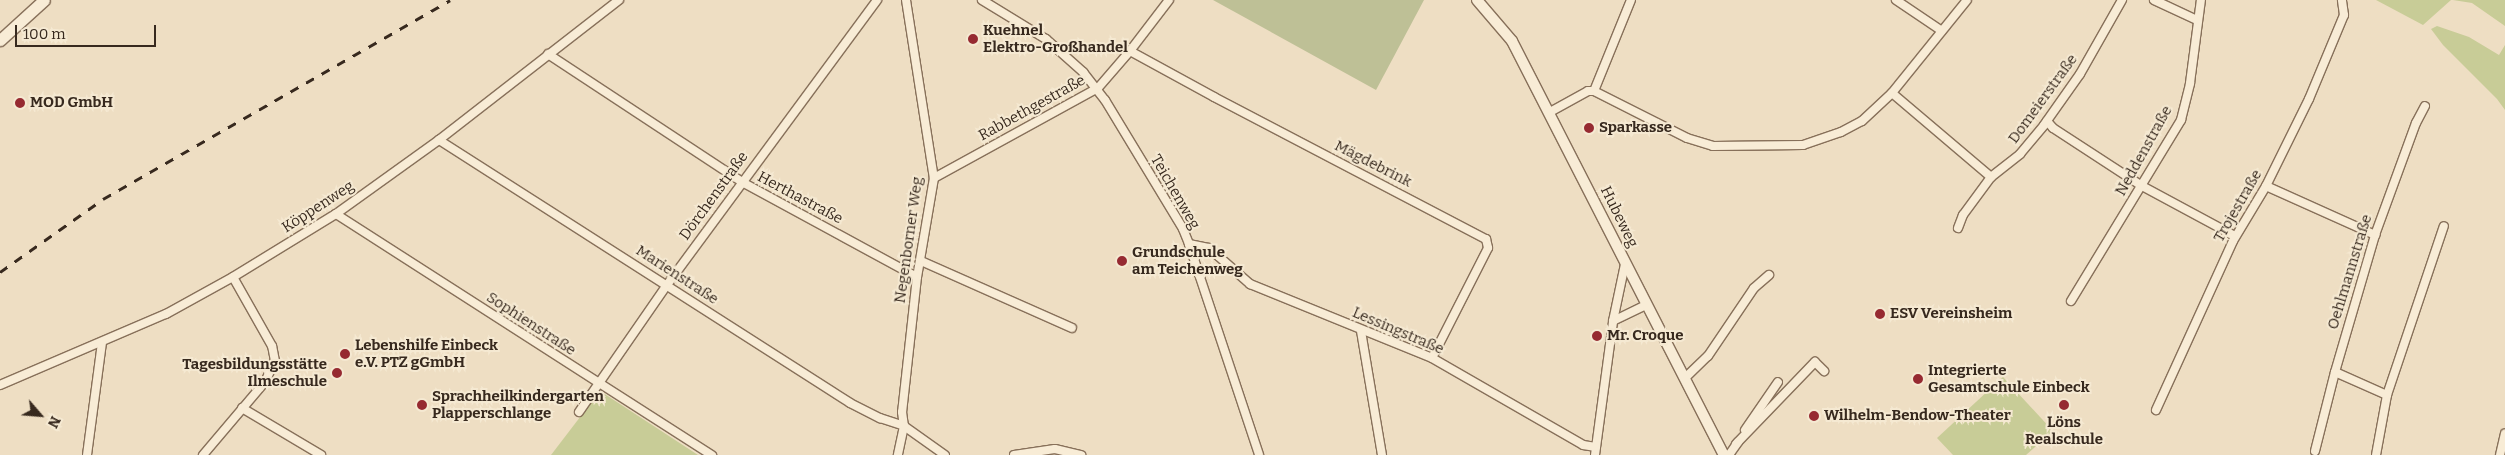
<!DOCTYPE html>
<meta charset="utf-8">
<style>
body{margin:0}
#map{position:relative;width:2505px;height:455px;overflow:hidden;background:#eedec3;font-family:Bitter,serif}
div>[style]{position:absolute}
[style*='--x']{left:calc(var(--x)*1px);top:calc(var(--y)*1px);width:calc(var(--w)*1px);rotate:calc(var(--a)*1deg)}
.green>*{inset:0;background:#c8cc97}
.cemetery>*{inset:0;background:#bec096}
.roads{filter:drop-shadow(1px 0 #87705a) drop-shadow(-1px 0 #87705a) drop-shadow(0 1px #87705a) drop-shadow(0 -1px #87705a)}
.minor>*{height:8px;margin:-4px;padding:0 4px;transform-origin:4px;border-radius:4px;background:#f8ecd6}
.tertiary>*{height:10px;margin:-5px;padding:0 5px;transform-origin:5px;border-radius:5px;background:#f8ecd6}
.secondary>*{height:11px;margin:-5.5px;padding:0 5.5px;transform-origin:5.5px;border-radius:5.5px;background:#f8ecd6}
.rail>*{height:3px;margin-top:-1.5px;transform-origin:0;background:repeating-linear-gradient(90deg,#37291e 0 9px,transparent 0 18px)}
.dots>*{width:14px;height:14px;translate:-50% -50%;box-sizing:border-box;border:2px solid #f5e9d2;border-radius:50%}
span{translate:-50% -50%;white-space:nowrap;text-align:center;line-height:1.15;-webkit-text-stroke:4px #f5e9d2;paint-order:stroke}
.poi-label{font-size:15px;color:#37291e;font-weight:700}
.left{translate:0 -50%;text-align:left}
.right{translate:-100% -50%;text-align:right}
.street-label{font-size:15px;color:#37291e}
.north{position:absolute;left:15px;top:390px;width:50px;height:50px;-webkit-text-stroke:4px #f5e9d2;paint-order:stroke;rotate:117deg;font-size:14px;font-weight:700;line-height:20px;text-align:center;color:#37291e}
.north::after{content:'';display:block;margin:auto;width:18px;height:22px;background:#37291e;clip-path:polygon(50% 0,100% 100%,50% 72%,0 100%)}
.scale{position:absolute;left:15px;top:25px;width:141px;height:22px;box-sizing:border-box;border:2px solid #37291e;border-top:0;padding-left:6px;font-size:15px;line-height:18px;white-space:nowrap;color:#37291e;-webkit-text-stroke:4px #f5e9d2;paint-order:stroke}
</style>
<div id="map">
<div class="green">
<div style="clip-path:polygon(2376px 0,2451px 0,2423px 25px)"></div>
<div style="clip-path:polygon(2453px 0,2505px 0,2505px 26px,2472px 3px)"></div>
<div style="clip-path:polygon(2437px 26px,2469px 37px,2499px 55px,2505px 45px,2505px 110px,2497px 99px,2443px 45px,2431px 29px)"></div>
<div style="clip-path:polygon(2003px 377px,2053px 431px,2026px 455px,1953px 455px,1937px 438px)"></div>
<div style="clip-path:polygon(600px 391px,698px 455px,551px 455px)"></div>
</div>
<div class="cemetery">
<div style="clip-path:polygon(1213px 0,1424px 0,1376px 90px)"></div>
</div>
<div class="roads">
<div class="minor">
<div style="--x:906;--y:0;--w:180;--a:81.1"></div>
<div style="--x:934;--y:178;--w:100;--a:99.7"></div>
<div style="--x:917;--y:277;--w:136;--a:96.3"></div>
<div style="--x:902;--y:412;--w:14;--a:82"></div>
<div style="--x:904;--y:426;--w:50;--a:35.3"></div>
<div style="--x:982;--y:0;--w:75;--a:31.4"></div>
<div style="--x:1046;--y:39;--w:50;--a:41.7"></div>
<div style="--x:1083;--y:72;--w:36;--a:52"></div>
<div style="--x:1105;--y:100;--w:151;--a:58.8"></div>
<div style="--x:1183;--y:229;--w:16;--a:68"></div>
<div style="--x:1189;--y:244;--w:222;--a:71.6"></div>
<div style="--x:1896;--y:0;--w:55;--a:34"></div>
<div style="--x:2154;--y:0;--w:47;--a:24.9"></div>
<div style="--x:1130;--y:51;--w:96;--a:28.7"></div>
<div style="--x:1214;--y:97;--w:307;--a:27.6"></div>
<div style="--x:1486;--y:239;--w:9;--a:77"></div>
<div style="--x:1488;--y:248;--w:123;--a:117"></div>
<div style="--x:548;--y:54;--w:232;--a:33.4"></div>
<div style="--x:742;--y:182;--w:199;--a:28.5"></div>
<div style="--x:1594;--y:91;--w:98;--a:-67.9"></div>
<div style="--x:1892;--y:93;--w:130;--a:40.3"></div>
<div style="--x:1550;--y:112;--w:43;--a:-28.9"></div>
<div style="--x:1588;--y:91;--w:6;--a:0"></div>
<div style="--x:1594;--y:91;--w:104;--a:26.8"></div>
<div style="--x:1687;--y:138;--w:27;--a:17"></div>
<div style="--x:1713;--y:146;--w:90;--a:-0.6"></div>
<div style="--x:1803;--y:145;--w:40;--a:-18.9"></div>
<div style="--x:1841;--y:132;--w:24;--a:-28"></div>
<div style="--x:1862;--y:121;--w:41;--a:-43"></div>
<div style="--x:1892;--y:93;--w:119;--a:-51.1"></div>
<div style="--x:2047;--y:121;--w:9;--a:49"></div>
<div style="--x:2053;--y:128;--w:106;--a:33.1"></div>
<div style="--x:2142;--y:186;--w:106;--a:28.3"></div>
<div style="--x:439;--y:140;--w:488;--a:32.6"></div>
<div style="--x:850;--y:403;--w:34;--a:27"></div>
<div style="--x:880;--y:418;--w:25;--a:18"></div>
<div style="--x:904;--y:426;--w:30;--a:102"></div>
<div style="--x:934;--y:178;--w:187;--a:-28.8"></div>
<div style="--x:1098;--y:88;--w:49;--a:-49.1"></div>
<div style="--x:1130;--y:51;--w:64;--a:-52.6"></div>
<div style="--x:2266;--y:186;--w:120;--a:24.2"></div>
<div style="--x:336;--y:214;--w:447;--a:32.7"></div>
<div style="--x:1958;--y:228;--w:14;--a:-69"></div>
<div style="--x:1963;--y:215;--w:47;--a:-53.6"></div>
<div style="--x:1991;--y:177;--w:37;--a:-38"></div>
<div style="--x:2020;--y:154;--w:38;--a:-50"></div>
<div style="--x:2044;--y:125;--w:62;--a:-54.8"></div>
<div style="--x:2080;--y:74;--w:85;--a:-60.4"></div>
<div style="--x:1189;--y:244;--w:20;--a:11"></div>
<div style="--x:1209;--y:248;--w:55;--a:41.3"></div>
<div style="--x:1250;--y:284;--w:196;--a:22.1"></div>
<div style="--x:1432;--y:358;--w:174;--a:29.9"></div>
<div style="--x:1583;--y:445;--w:13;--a:9"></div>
<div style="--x:921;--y:261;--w:165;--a:23.9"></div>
<div style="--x:2071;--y:301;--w:212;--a:-58.7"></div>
<div style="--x:2181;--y:120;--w:38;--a:-76"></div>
<div style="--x:2190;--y:83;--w:84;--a:-82.5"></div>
<div style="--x:1613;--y:321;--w:37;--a:-26"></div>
<div style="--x:1361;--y:331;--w:126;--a:80.4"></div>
<div style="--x:2335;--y:372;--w:57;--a:23.9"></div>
<div style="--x:1686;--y:377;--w:30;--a:-44"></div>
<div style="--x:1708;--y:356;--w:82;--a:-55.9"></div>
<div style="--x:1754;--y:288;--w:20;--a:-41"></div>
<div style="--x:0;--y:385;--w:181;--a:-23.2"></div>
<div style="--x:166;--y:314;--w:77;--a:-28.9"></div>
<div style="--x:233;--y:277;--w:121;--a:-31.5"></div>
<div style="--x:336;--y:214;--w:127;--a:-35.7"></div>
<div style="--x:439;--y:140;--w:228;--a:-37.9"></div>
<div style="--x:242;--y:408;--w:92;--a:30.7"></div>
<div style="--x:2156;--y:410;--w:186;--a:-65.5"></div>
<div style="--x:2233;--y:241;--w:64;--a:-59"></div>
<div style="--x:2266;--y:186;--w:97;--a:-63.7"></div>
<div style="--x:2309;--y:99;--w:91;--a:-67.4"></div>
<div style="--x:2344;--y:15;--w:15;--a:-98"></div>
<div style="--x:579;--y:412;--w:155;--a:-55.3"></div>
<div style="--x:667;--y:285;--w:354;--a:-53.6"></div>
<div style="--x:1745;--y:430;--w:58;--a:-55.5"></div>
<div style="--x:1736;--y:444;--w:114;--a:-46.1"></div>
<div style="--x:1815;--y:362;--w:13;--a:45"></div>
<div style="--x:2315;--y:451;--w:81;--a:-75.8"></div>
<div style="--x:2335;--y:372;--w:143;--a:-73.7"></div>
<div style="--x:2375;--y:235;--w:119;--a:-69.9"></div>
<div style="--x:2416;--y:123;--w:19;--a:-62"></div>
<div style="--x:87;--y:455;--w:114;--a:-82.4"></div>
<div style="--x:203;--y:455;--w:96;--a:-49.7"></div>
<div style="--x:265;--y:382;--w:23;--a:-65"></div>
<div style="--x:275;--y:361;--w:15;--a:-101"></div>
<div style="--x:272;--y:346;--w:79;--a:-119.5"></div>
<div style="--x:1014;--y:455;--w:41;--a:-8.3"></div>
<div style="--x:1055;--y:449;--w:27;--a:13"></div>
<div style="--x:1595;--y:455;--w:135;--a:-82.3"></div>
<div style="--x:1613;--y:321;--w:58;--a:-78.1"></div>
<div style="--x:1729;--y:455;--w:16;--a:-55"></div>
<div style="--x:2376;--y:455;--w:61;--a:-79.6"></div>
<div style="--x:2387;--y:395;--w:178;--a:-71.4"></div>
<div style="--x:2500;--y:455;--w:22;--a:-77"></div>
</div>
<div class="tertiary">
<div style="--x:1477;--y:0;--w:54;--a:49.5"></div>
<div style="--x:1512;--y:41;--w:465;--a:62.9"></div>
</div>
<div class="secondary">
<div style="--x:0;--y:40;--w:59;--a:-42.3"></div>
</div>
</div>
<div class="rail">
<div style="--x:0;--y:272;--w:126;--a:-35.3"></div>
<div style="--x:103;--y:199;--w:400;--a:-29.8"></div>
</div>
<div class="dots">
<div style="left:973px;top:39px;background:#962a31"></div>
<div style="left:20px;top:103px;background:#962a31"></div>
<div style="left:1589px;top:128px;background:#962a31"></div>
<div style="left:1122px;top:261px;background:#962a31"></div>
<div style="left:1880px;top:314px;background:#962a31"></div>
<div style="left:1597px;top:336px;background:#962a31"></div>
<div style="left:345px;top:354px;background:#962a31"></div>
<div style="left:337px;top:373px;background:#962a31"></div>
<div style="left:1918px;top:379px;background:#962a31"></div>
<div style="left:422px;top:405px;background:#962a31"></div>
<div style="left:2064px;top:405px;background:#962a31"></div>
<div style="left:1814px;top:416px;background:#962a31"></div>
</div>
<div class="poi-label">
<span class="left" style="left:983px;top:39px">Kuehnel<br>Elektro-Großhandel</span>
<span class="left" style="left:30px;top:103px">MOD GmbH</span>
<span class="left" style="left:1599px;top:128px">Sparkasse</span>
<span class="left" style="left:1132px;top:261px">Grundschule<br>am Teichenweg</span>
<span class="left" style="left:1890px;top:314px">ESV Vereinsheim</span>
<span class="left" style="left:1607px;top:336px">Mr. Croque</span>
<span class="left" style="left:355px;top:354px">Lebenshilfe Einbeck<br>e.V. PTZ gGmbH</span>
<span class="right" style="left:327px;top:373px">Tagesbildungsstätte<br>Ilmeschule</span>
<span class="left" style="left:1928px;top:379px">Integrierte<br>Gesamtschule Einbeck</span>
<span class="left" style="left:432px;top:405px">Sprachheilkindergarten<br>Plapperschlange</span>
<span class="left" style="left:1824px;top:416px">Wilhelm-Bendow-Theater</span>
<span style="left:2064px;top:431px">Löns<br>Realschule</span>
</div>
<div class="street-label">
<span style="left:2043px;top:99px;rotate:-54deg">Domeierstraße</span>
<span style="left:1032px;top:108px;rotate:-29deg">Rabbethgestraße</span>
<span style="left:2144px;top:151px;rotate:-61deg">Neddenstraße</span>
<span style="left:1373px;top:164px;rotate:27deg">Mägdebrink</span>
<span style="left:1175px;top:192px;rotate:60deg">Teichenweg</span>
<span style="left:714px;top:196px;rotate:-54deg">Dörchenstraße</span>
<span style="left:800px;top:198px;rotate:28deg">Herthastraße</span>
<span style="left:2238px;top:206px;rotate:-60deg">Trojestraße</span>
<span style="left:318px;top:207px;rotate:-33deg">Köppenweg</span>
<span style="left:1619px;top:217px;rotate:64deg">Hubeweg</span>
<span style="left:909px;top:240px;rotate:-82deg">Negenborner Weg</span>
<span style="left:2350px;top:272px;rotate:-73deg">Oehlmannstraße</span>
<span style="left:677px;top:275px;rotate:33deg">Marienstraße</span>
<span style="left:531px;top:324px;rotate:33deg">Sophienstraße</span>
<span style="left:1398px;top:331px;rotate:23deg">Lessingstraße</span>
</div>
<div class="north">N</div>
<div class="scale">100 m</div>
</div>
